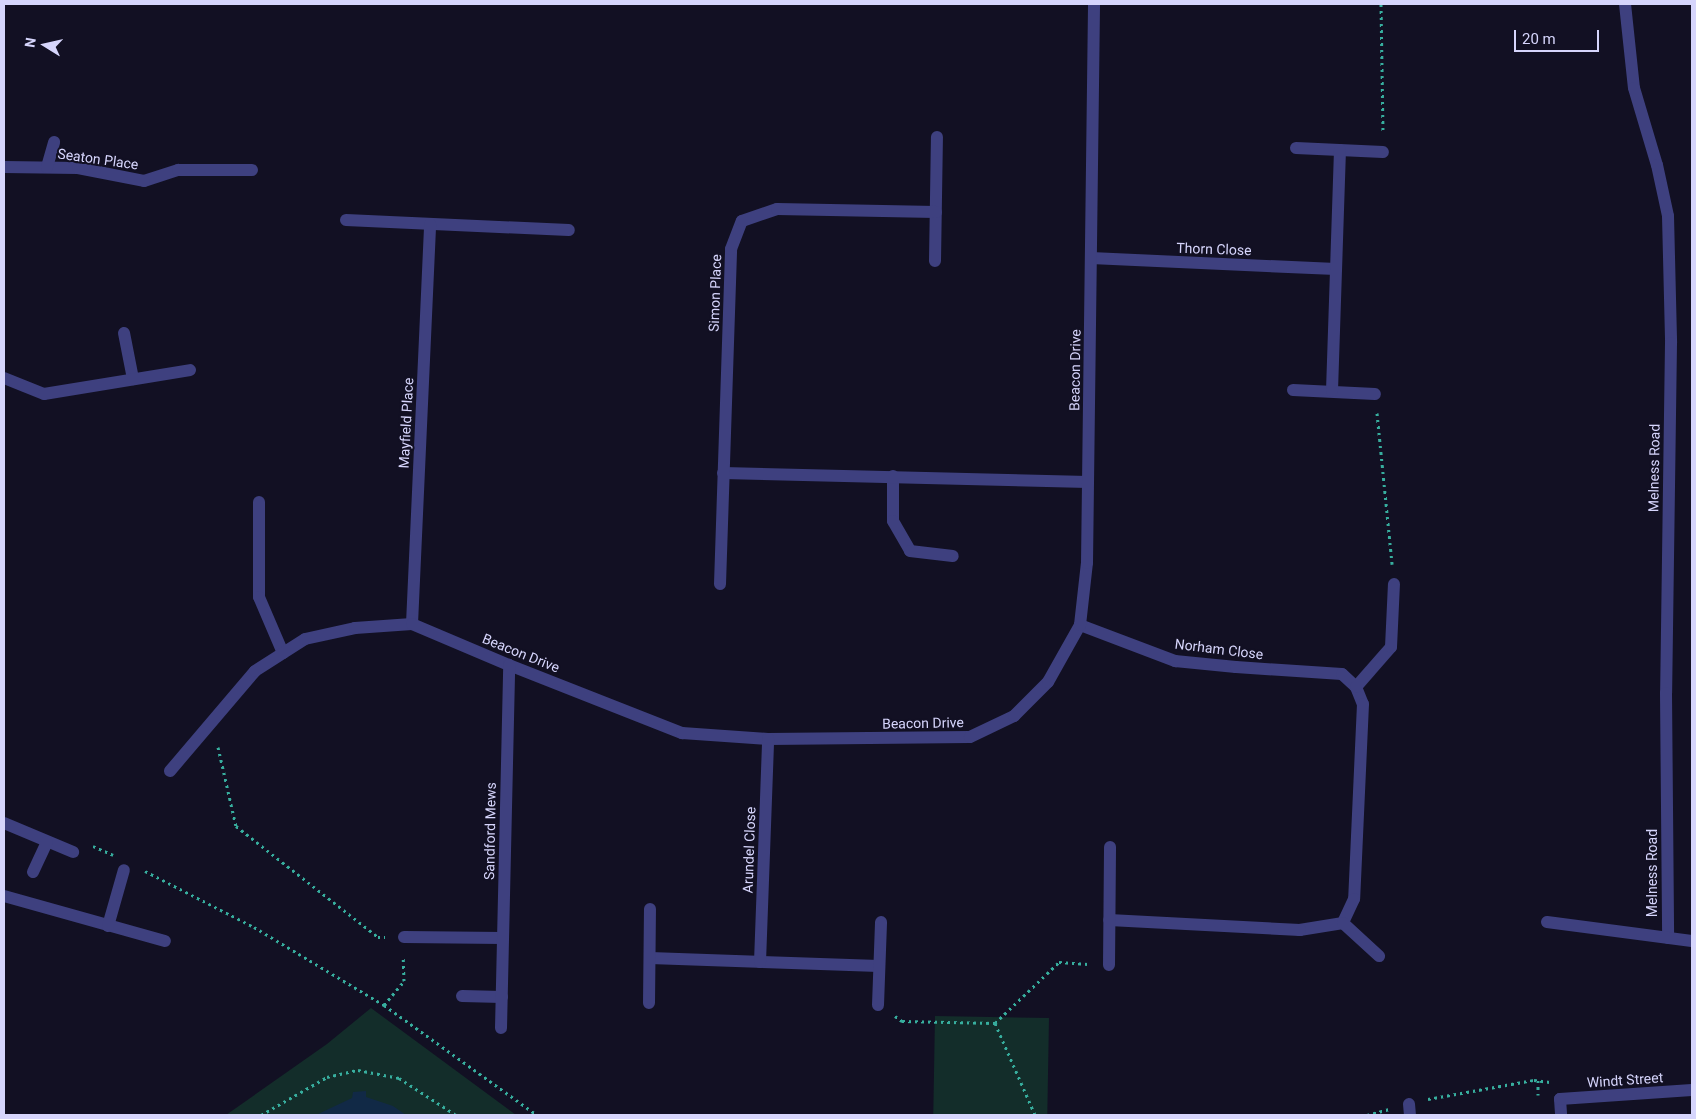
<!DOCTYPE html>
<style>
body{margin:0}
#map{position:relative;width:1696px;height:1119px;overflow:hidden;background:#121023;font-family:Roboto,sans-serif}
div>[style]{position:absolute}
[style*='--x']{left:calc(var(--x)*1px);top:calc(var(--y)*1px);width:calc(var(--w)*1px);rotate:calc(var(--a)*1deg)}
.green>*{inset:0;background:#132d2a;transform-origin:0 0}
.water>*{inset:0;background:#112946}
.path>*{height:3px;margin-top:-1.5px;transform-origin:0;background:repeating-linear-gradient(90deg,#37ae9e 0 2.5px,transparent 0 6.5px)}
.lane>*{height:12px;margin:-6px;padding:0 6px;transform-origin:6px;border-radius:6px;background:#3e407f}
.street>*{height:12px;margin:-6px;padding:0 6px;transform-origin:6px;border-radius:6px;background:#3e407f}
span{translate:-50% -50%;white-space:nowrap;text-align:center;line-height:1.15;-webkit-text-stroke:4px #121023;paint-order:stroke}
.street-label{font-size:14px;color:#d6d5fc}
.frame{position:absolute;inset:0;border:5px solid #d6d5fc;pointer-events:none}
.north{position:absolute;left:20px;top:20px;width:50px;height:50px;-webkit-text-stroke:4px #121023;paint-order:stroke;rotate:280deg;font-size:14px;font-weight:700;line-height:20px;text-align:center;color:#d6d5fc}
.north::after{content:'';display:block;margin:auto;width:18px;height:22px;background:#d6d5fc;clip-path:polygon(50% 0,100% 100%,50% 72%,0 100%)}
.scale{position:absolute;left:1514px;top:30px;width:85px;height:22px;box-sizing:border-box;border:2px solid #d6d5fc;border-top:0;padding-left:6px;font-size:15px;line-height:18px;white-space:nowrap;color:#d6d5fc;-webkit-text-stroke:4px #121023;paint-order:stroke}
</style>
<div id="map">
<div class="green">
<div style="clip-path:polygon(371px 1008px,516px 1115px,226px 1115px,327px 1044px)"></div>
<div style="left:935px;top:1016px;width:114px;height:99px;rotate:1deg"></div>
</div>
<div class="water">
<div style="clip-path:polygon(366px 1091px,366px 1097px,393px 1106px,406px 1115px,316px 1115px,352px 1098px,353px 1092px)"></div>
</div>
<div class="path">
<div style="--x:1381;--y:4;--w:127;--a:89.1"></div>
<div style="--x:1377;--y:413;--w:152;--a:84.3"></div>
<div style="--x:218;--y:747;--w:81;--a:77.2"></div>
<div style="--x:236;--y:826;--w:180;--a:38"></div>
<div style="--x:378;--y:937;--w:7;--a:0"></div>
<div style="--x:93;--y:846;--w:22;--a:24"></div>
<div style="--x:145;--y:871;--w:123;--a:27.2"></div>
<div style="--x:254;--y:927;--w:152;--a:31"></div>
<div style="--x:384;--y:1005;--w:188;--a:35.7"></div>
<div style="--x:384;--y:1005;--w:31;--a:-50"></div>
<div style="--x:404;--y:981;--w:23;--a:-92"></div>
<div style="--x:895;--y:1016;--w:9;--a:36"></div>
<div style="--x:902;--y:1021;--w:93;--a:1.2"></div>
<div style="--x:995;--y:1023;--w:88;--a:-43.6"></div>
<div style="--x:1059;--y:962;--w:29;--a:4"></div>
<div style="--x:995;--y:1023;--w:100;--a:66.5"></div>
<div style="--x:1538;--y:1080;--w:15;--a:90"></div>
<div style="--x:1428;--y:1099;--w:108;--a:-10.2"></div>
<div style="--x:1534;--y:1080;--w:16;--a:7"></div>
<div style="--x:261;--y:1115;--w:76;--a:-29.9"></div>
<div style="--x:327;--y:1077;--w:32;--a:-13"></div>
<div style="--x:358;--y:1070;--w:42;--a:11"></div>
<div style="--x:399;--y:1078;--w:68;--a:33"></div>
<div style="--x:1367;--y:1115;--w:24;--a:-15"></div>
</div>
<div class="lane">
<div style="--x:144;--y:181;--w:36;--a:-18"></div>
<div style="--x:178;--y:170;--w:74;--a:0"></div>
<div style="--x:893;--y:476;--w:45;--a:90"></div>
<div style="--x:893;--y:521;--w:34;--a:60"></div>
<div style="--x:910;--y:551;--w:43;--a:6.6"></div>
<div style="--x:259;--y:502;--w:95;--a:90"></div>
<div style="--x:259;--y:597;--w:61;--a:66.8"></div>
<div style="--x:404;--y:937;--w:99;--a:0.6"></div>
<div style="--x:1560;--y:1099;--w:16;--a:86"></div>
<div style="--x:1409;--y:1104;--w:11;--a:85"></div>
</div>
<div class="street">
<div style="--x:1625;--y:4;--w:84;--a:83.9"></div>
<div style="--x:1634;--y:88;--w:80;--a:73.4"></div>
<div style="--x:1657;--y:165;--w:52;--a:77.8"></div>
<div style="--x:1668;--y:216;--w:127;--a:88.6"></div>
<div style="--x:1671;--y:343;--w:350;--a:90.8"></div>
<div style="--x:1666;--y:693;--w:245;--a:89.5"></div>
<div style="--x:1296;--y:148;--w:87;--a:2.6"></div>
<div style="--x:4;--y:167;--w:74;--a:0.8"></div>
<div style="--x:78;--y:168;--w:67;--a:11.1"></div>
<div style="--x:47;--y:167;--w:26;--a:-74"></div>
<div style="--x:346;--y:220;--w:223;--a:2.6"></div>
<div style="--x:1091;--y:258;--w:245;--a:2.6"></div>
<div style="--x:935;--y:261;--w:124;--a:-89.1"></div>
<div style="--x:124;--y:333;--w:47;--a:78.9"></div>
<div style="--x:4;--y:378;--w:43;--a:21.8"></div>
<div style="--x:44;--y:394;--w:148;--a:-9.3"></div>
<div style="--x:1293;--y:390;--w:82;--a:2.8"></div>
<div style="--x:1332;--y:391;--w:241;--a:-88.1"></div>
<div style="--x:723;--y:473;--w:365;--a:1.4"></div>
<div style="--x:720;--y:584;--w:335;--a:-88.1"></div>
<div style="--x:731;--y:249;--w:30;--a:-69"></div>
<div style="--x:742;--y:221;--w:37;--a:-19"></div>
<div style="--x:777;--y:209;--w:159;--a:1.1"></div>
<div style="--x:412;--y:624;--w:400;--a:-87.4"></div>
<div style="--x:1080;--y:625;--w:102;--a:20.8"></div>
<div style="--x:1175;--y:661;--w:61;--a:5.6"></div>
<div style="--x:1236;--y:667;--w:106;--a:3.8"></div>
<div style="--x:1342;--y:674;--w:19;--a:43"></div>
<div style="--x:1356;--y:687;--w:18;--a:68"></div>
<div style="--x:1363;--y:704;--w:195;--a:92.6"></div>
<div style="--x:1354;--y:899;--w:26;--a:115"></div>
<div style="--x:1343;--y:923;--w:44;--a:170.8"></div>
<div style="--x:1300;--y:930;--w:191;--a:-177"></div>
<div style="--x:1356;--y:687;--w:53;--a:-48.8"></div>
<div style="--x:1391;--y:647;--w:63;--a:-87.3"></div>
<div style="--x:170;--y:771;--w:131;--a:-49.6"></div>
<div style="--x:255;--y:671;--w:59;--a:-32.6"></div>
<div style="--x:305;--y:639;--w:51;--a:-12.4"></div>
<div style="--x:355;--y:628;--w:57;--a:-4"></div>
<div style="--x:412;--y:624;--w:105;--a:22.9"></div>
<div style="--x:509;--y:665;--w:186;--a:21.5"></div>
<div style="--x:682;--y:733;--w:86;--a:4"></div>
<div style="--x:768;--y:739;--w:202;--a:-0.6"></div>
<div style="--x:970;--y:737;--w:49;--a:-25.5"></div>
<div style="--x:1014;--y:716;--w:48;--a:-45"></div>
<div style="--x:1048;--y:682;--w:65;--a:-60.7"></div>
<div style="--x:1080;--y:625;--w:62;--a:-83.6"></div>
<div style="--x:1087;--y:563;--w:559;--a:-89.28"></div>
<div style="--x:4;--y:823;--w:75;--a:22.8"></div>
<div style="--x:33;--y:872;--w:33;--a:-65"></div>
<div style="--x:4;--y:896;--w:167;--a:15.6"></div>
<div style="--x:1547;--y:922;--w:146;--a:7.5"></div>
<div style="--x:1343;--y:923;--w:49;--a:42.5"></div>
<div style="--x:108;--y:926;--w:58;--a:-74.1"></div>
<div style="--x:650;--y:958;--w:229;--a:2"></div>
<div style="--x:760;--y:962;--w:223;--a:-87.9"></div>
<div style="--x:1109;--y:965;--w:118;--a:-89.5"></div>
<div style="--x:462;--y:996;--w:40;--a:1.4"></div>
<div style="--x:649;--y:1003;--w:94;--a:-89.4"></div>
<div style="--x:878;--y:1005;--w:83;--a:-87.9"></div>
<div style="--x:501;--y:1028;--w:363;--a:-88.7"></div>
<div style="--x:1560;--y:1099;--w:132;--a:-3.9"></div>
</div>
<div class="street-label">
<span style="left:98px;top:159px;rotate:8deg">Seaton Place</span>
<span style="left:1214px;top:249px;rotate:2deg">Thorn Close</span>
<span style="left:715px;top:293px;rotate:-88deg">Simon Place</span>
<span style="left:1075px;top:370px;rotate:-89deg">Beacon Drive</span>
<span style="left:406px;top:423px;rotate:-87deg">Mayfield Place</span>
<span style="left:1654px;top:468px;rotate:-89deg">Melness Road</span>
<span style="left:1219px;top:649px;rotate:7deg">Norham Close</span>
<span style="left:521px;top:653px;rotate:22deg">Beacon Drive</span>
<span style="left:923px;top:723px;rotate:-1deg">Beacon Drive</span>
<span style="left:490px;top:831px;rotate:-89deg">Sandford Mews</span>
<span style="left:749px;top:850px;rotate:-88deg">Arundel Close</span>
<span style="left:1652px;top:873px;rotate:-90deg">Melness Road</span>
<span style="left:1625px;top:1080px;rotate:-4deg">Windt Street</span>
</div>
<div class="frame"></div>
<div class="north">N</div>
<div class="scale">20 m</div>
</div>
